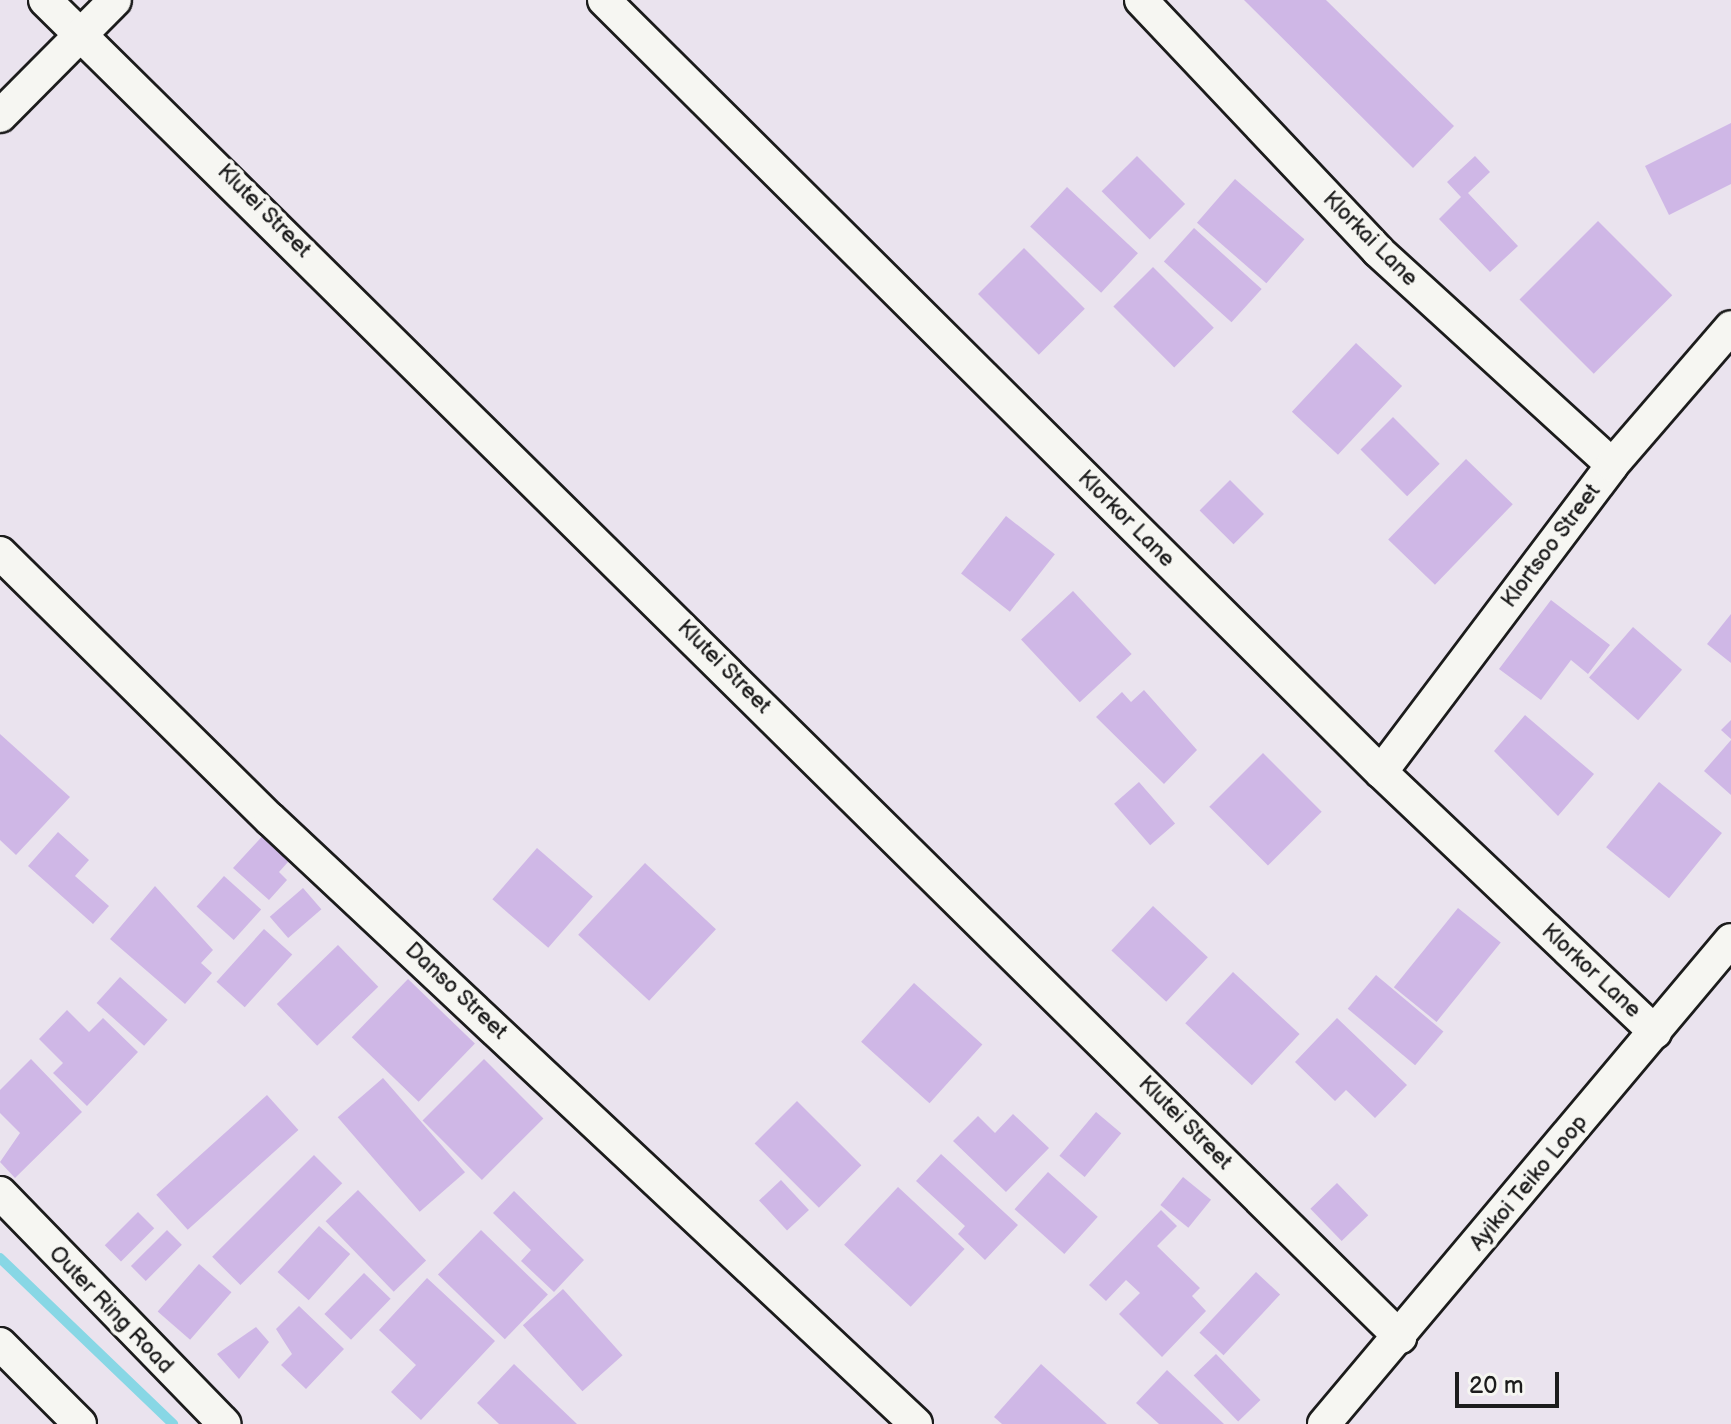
<!DOCTYPE html>
<style>
body{margin:0}
#map{position:relative;width:1731px;height:1424px;overflow:hidden;background:#eae3ee;font-family:"Balsamiq Sans",sans-serif}
div>[style]{position:absolute}
[style*='--x']{left:calc(var(--x)*1px);top:calc(var(--y)*1px);width:calc(var(--w)*1px);rotate:calc(var(--a)*1deg)}
.stream>*{height:10px;margin:-5px;padding:0 5px;transform-origin:5px;border-radius:5px;background:#88d7e5}
.building>*{inset:0;background:#cfb7e6;transform-origin:0 0}
.roads{filter:drop-shadow(2px 0 #1c1c1c) drop-shadow(-2px 0 #1c1c1c) drop-shadow(0 2px #1c1c1c) drop-shadow(0 -2px #1c1c1c)}
.street>*{height:32px;margin:-16px;padding:0 16px;transform-origin:16px;border-radius:16px;background:#f6f6f2}
span{translate:-50% -50%;white-space:nowrap;text-align:center;line-height:1.15;-webkit-text-stroke:8px #f6f6f2;paint-order:stroke}
.street-label{font-size:22px;color:#1c1c1c}
.scale{position:absolute;left:1455px;top:1372px;width:104px;height:36px;box-sizing:border-box;border:4px solid #1c1c1c;border-top:0;padding-left:10px;font-size:24px;line-height:28px;white-space:nowrap;color:#1c1c1c;-webkit-text-stroke:6px #f6f6f2;paint-order:stroke}
</style>
<div id="map">
<div class="stream">
<div style="--x:0;--y:1258;--w:240;--a:43.8"></div>
</div>
<div class="building">
<div style="clip-path:polygon(1244px 0,1326px 0,1454px 126px,1413px 168px)"></div>
<div style="clip-path:polygon(1731px 123px,1731px 184px,1669px 215px,1645px 166px)"></div>
<div style="left:1137px;top:156px;width:68px;height:50px;rotate:45deg"></div>
<div style="clip-path:polygon(1475px 156px,1490px 172px,1468px 193px,1518px 246px,1490px 272px,1439px 219px,1461px 197px,1447px 182px)"></div>
<div style="left:1235px;top:179px;width:92px;height:58px;rotate:41deg"></div>
<div style="left:1067px;top:187px;width:97px;height:54px;rotate:43deg"></div>
<div style="left:1598px;top:221px;width:105px;height:111px;rotate:45deg"></div>
<div style="left:1194px;top:228px;width:91px;height:45px;rotate:42deg"></div>
<div style="left:1024px;top:248px;width:86px;height:65px;rotate:45deg"></div>
<div style="left:1153px;top:267px;width:86px;height:56px;rotate:45deg"></div>
<div style="left:1356px;top:343px;width:63px;height:94px;rotate:43deg"></div>
<div style="left:1393px;top:417px;width:66px;height:46px;rotate:45deg"></div>
<div style="left:1466px;top:459px;width:65px;height:112px;rotate:44deg"></div>
<div style="left:1230px;top:480px;width:48px;height:43px;rotate:45deg"></div>
<div style="left:1006px;top:516px;width:62px;height:73px;rotate:38deg"></div>
<div style="left:1073px;top:591px;width:86px;height:71px;rotate:47deg"></div>
<div style="clip-path:polygon(1551px 600px,1610px 645px,1588px 674px,1571px 660px,1541px 700px,1499px 669px)"></div>
<div style="clip-path:polygon(1731px 614px,1731px 663px,1707px 644px)"></div>
<div style="left:1633px;top:627px;width:65px;height:67px;rotate:41deg"></div>
<div style="clip-path:polygon(1144px 690px,1197px 750px,1164px 784px,1096px 717px,1122px 692px,1131px 702px)"></div>
<div style="clip-path:polygon(1525px 715px,1594px 774px,1558px 816px,1494px 751px)"></div>
<div style="clip-path:polygon(1731px 720px,1731px 739px,1721px 730px)"></div>
<div style="clip-path:polygon(0 734px,70px 797px,16px 855px,0 840px)"></div>
<div style="clip-path:polygon(1731px 740px,1731px 795px,1704px 771px)"></div>
<div style="left:1263px;top:753px;width:83px;height:76px;rotate:45deg"></div>
<div style="left:1139px;top:782px;width:55px;height:33px;rotate:49deg"></div>
<div style="left:1659px;top:782px;width:81px;height:84px;rotate:39deg"></div>
<div style="clip-path:polygon(267px 831px,288px 862px,279px 872px,287px 880px,269px 900px,233px 868px)"></div>
<div style="clip-path:polygon(58px 832px,89px 860px,75px 876px,109px 906px,93px 924px,28px 866px)"></div>
<div style="left:537px;top:848px;width:74px;height:68px;rotate:41deg"></div>
<div style="left:645px;top:863px;width:97px;height:98px;rotate:43deg"></div>
<div style="left:224px;top:876px;width:50px;height:41px;rotate:42deg"></div>
<div style="clip-path:polygon(155px 886px,213px 950px,201px 963px,212px 973px,185px 1004px,110px 939px)"></div>
<div style="left:303px;top:888px;width:28px;height:44px;rotate:49deg"></div>
<div style="left:1153px;top:906px;width:75px;height:61px;rotate:43deg"></div>
<div style="left:1458px;top:908px;width:55px;height:102px;rotate:39deg"></div>
<div style="left:264px;top:929px;width:38px;height:71px;rotate:42deg"></div>
<div style="left:338px;top:945px;width:58px;height:85px;rotate:46deg"></div>
<div style="left:1233px;top:972px;width:91px;height:70px;rotate:43deg"></div>
<div style="left:1376px;top:975px;width:88px;height:44px;rotate:40deg"></div>
<div style="left:120px;top:977px;width:64px;height:35px;rotate:42deg"></div>
<div style="left:408px;top:979px;width:93px;height:81px;rotate:44deg"></div>
<div style="left:914px;top:983px;width:92px;height:79px;rotate:42deg"></div>
<div style="clip-path:polygon(67px 1010px,89px 1032px,103px 1018px,138px 1052px,87px 1106px,53px 1073px,63px 1063px,39px 1039px)"></div>
<div style="clip-path:polygon(1337px 1018px,1407px 1085px,1375px 1118px,1346px 1090px,1335px 1101px,1295px 1062px)"></div>
<div style="clip-path:polygon(31px 1059px,82px 1112px,15px 1178px,0 1162px,20px 1133px,0 1113px,0 1090px)"></div>
<div style="left:484px;top:1059px;width:84px;height:87px;rotate:45deg"></div>
<div style="left:383px;top:1078px;width:125px;height:60px;rotate:49deg"></div>
<div style="left:267px;top:1095px;width:47px;height:149px;rotate:48deg"></div>
<div style="left:797px;top:1101px;width:91px;height:60px;rotate:45deg"></div>
<div style="left:1096px;top:1112px;width:33px;height:57px;rotate:40deg"></div>
<div style="clip-path:polygon(1013px 1114px,1049px 1148px,1006px 1192px,953px 1141px,978px 1116px,995px 1133px)"></div>
<div style="clip-path:polygon(941px 1154px,1018px 1225px,985px 1260px,958px 1234px,965px 1226px,916px 1181px)"></div>
<div style="left:314px;top:1155px;width:40px;height:144px;rotate:45deg"></div>
<div style="left:1048px;top:1172px;width:67px;height:50px;rotate:42deg"></div>
<div style="left:1183px;top:1177px;width:36px;height:36px;rotate:39deg"></div>
<div style="left:781px;top:1180px;width:41px;height:30px;rotate:47deg"></div>
<div style="left:1337px;top:1183px;width:45px;height:37px;rotate:46deg"></div>
<div style="left:898px;top:1187px;width:91px;height:79px;rotate:43deg"></div>
<div style="left:358px;top:1190px;width:98px;height:45px;rotate:46deg"></div>
<div style="clip-path:polygon(514px 1191px,584px 1260px,554px 1292px,521px 1261px,531px 1250px,493px 1213px)"></div>
<div style="clip-path:polygon(1161px 1210px,1177px 1226px,1157px 1246px,1200px 1288px,1192px 1296px,1206px 1311px,1162px 1357px,1119px 1314px,1140px 1293px,1126px 1280px,1106px 1301px,1089px 1285px)"></div>
<div style="left:138px;top:1212px;width:23px;height:47px;rotate:45deg"></div>
<div style="left:319px;top:1226px;width:42px;height:62px;rotate:42deg"></div>
<div style="left:167px;top:1230px;width:21px;height:51px;rotate:45deg"></div>
<div style="left:481px;top:1230px;width:93px;height:62px;rotate:44deg"></div>
<div style="left:199px;top:1264px;width:43px;height:63px;rotate:41deg"></div>
<div style="left:1256px;top:1272px;width:33px;height:83px;rotate:43deg"></div>
<div style="left:364px;top:1273px;width:37px;height:57px;rotate:44deg"></div>
<div style="clip-path:polygon(427px 1278px,495px 1341px,421px 1420px,391px 1392px,416px 1365px,379px 1330px)"></div>
<div style="left:563px;top:1289px;width:89px;height:54px;rotate:48deg"></div>
<div style="clip-path:polygon(299px 1306px,344px 1349px,306px 1389px,281px 1365px,292px 1354px,276px 1329px)"></div>
<div style="clip-path:polygon(256px 1327px,269px 1342px,239px 1379px,217px 1354px)"></div>
<div style="left:1216px;top:1354px;width:64px;height:31px;rotate:46deg"></div>
<div style="clip-path:polygon(514px 1364px,577px 1424px,499px 1424px,477px 1403px)"></div>
<div style="clip-path:polygon(1041px 1364px,1107px 1424px,1002px 1424px,994px 1417px)"></div>
<div style="clip-path:polygon(1167px 1370px,1224px 1424px,1159px 1424px,1136px 1403px)"></div>
</div>
<div class="roads">
<div class="street">
<div style="--x:45;--y:0;--w:1904;--a:44.62"></div>
<div style="--x:604;--y:0;--w:1095;--a:44.82"></div>
<div style="--x:1381;--y:772;--w:378;--a:43.5"></div>
<div style="--x:1141;--y:0;--w:345;--a:46.6"></div>
<div style="--x:1378;--y:251;--w:317;--a:42.4"></div>
<div style="--x:0;--y:116;--w:163;--a:-45.2"></div>
<div style="--x:0;--y:553;--w:379;--a:44.6"></div>
<div style="--x:270;--y:819;--w:885;--a:43.12"></div>
<div style="--x:1381;--y:772;--w:384;--a:-53"></div>
<div style="--x:1612;--y:465;--w:182;--a:-49.2"></div>
<div style="--x:0;--y:1193;--w:322;--a:45.8"></div>
<div style="--x:0;--y:1344;--w:113;--a:45"></div>
<div style="--x:1324;--y:1424;--w:632;--a:-49.94"></div>
</div>
</div>
<div class="street-label">
<span style="left:264px;top:211px;rotate:45deg">Klutei Street</span>
<span style="left:1370px;top:239px;rotate:45deg">Klorkai Lane</span>
<span style="left:1126px;top:519px;rotate:45deg">Klorkor Lane</span>
<span style="left:1551px;top:546px;rotate:-53deg">Klortsoo Street</span>
<span style="left:724px;top:667px;rotate:45deg">Klutei Street</span>
<span style="left:1591px;top:971px;rotate:43deg">Klorkor Lane</span>
<span style="left:456px;top:991px;rotate:43deg">Danso Street</span>
<span style="left:1185px;top:1123px;rotate:45deg">Klutei Street</span>
<span style="left:1529px;top:1183px;rotate:-50deg">Ayikoi Teiko Loop</span>
<span style="left:111px;top:1310px;rotate:46deg">Outer Ring Road</span>
</div>
<div class="scale">20 m</div>
</div>
